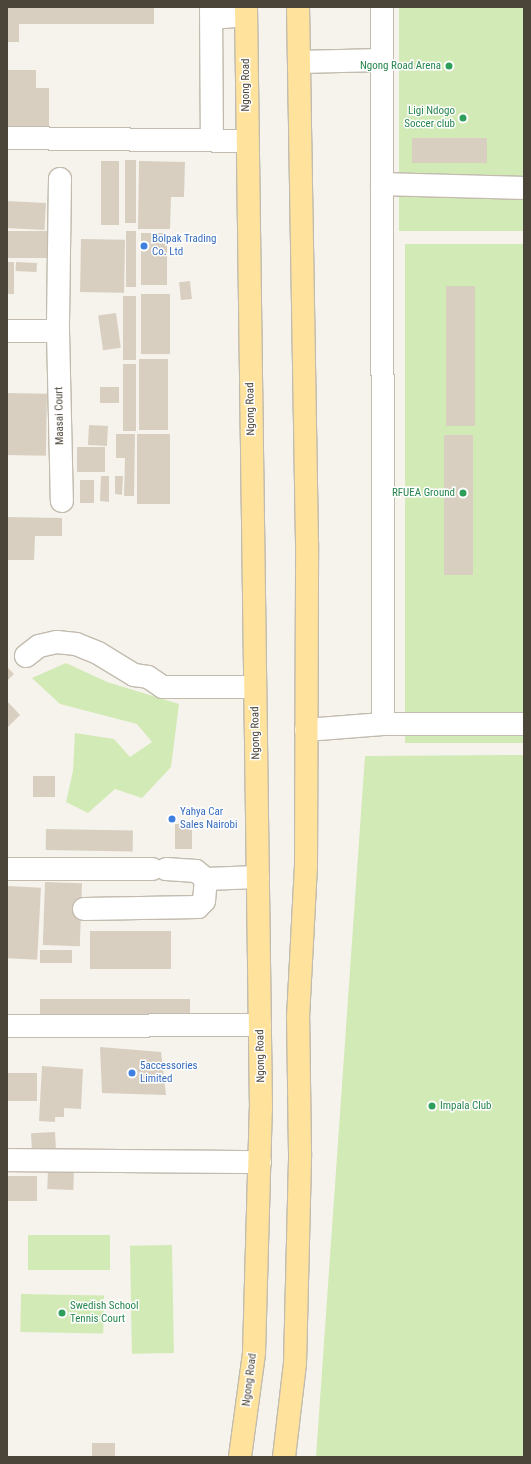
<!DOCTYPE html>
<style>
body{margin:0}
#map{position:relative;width:531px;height:1464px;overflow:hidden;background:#f6f3ec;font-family:"Roboto Condensed",sans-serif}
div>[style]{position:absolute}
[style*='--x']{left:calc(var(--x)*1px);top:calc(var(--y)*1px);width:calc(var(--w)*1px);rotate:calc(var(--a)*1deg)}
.green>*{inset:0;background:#d2eab5;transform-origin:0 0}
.building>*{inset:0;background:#d8cfc1;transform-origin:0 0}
.roads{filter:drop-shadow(1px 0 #c2bbae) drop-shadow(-1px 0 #c2bbae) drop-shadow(0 1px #c2bbae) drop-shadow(0 -1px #c2bbae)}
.minor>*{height:22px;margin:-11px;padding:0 11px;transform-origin:11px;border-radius:11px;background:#fff}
.major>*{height:22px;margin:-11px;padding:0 11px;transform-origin:11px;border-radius:11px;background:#ffe39c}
.dots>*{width:11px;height:11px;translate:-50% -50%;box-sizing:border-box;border:2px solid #fff;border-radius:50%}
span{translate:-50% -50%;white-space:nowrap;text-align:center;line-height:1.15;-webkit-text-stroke:3px #fff;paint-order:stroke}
.leisure-label{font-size:11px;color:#27864d}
.right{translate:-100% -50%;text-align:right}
.left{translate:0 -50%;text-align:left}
.street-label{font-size:11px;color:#4b4439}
.shop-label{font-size:11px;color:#366cbe}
.frame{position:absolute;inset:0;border:8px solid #4b4439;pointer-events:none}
</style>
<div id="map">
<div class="green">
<div style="left:399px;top:7px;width:125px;height:224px"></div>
<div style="left:405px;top:244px;width:119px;height:499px"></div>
<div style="clip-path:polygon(66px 663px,107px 682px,179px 704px,171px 767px,142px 798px,115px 789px,88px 813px,66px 802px,73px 771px,75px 733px,114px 739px,130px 757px,152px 742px,137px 724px,60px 704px,32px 678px)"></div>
<div style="clip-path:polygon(524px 755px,524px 1457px,316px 1457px,365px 756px)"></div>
<div style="left:28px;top:1235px;width:82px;height:35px"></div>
<div style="left:172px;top:1245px;width:108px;height:42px;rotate:89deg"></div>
<div style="left:21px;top:1294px;width:83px;height:38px;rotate:1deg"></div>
</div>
<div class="building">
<div style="clip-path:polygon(7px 7px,154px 7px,154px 24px,19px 24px,19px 42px,7px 42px)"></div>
<div style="clip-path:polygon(7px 70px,36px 70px,36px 88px,49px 88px,49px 131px,7px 131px)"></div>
<div style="left:412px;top:138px;width:75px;height:25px"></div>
<div style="left:125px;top:160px;width:11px;height:63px"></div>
<div style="left:101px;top:161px;width:18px;height:64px"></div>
<div style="clip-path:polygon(139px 161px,185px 162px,184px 197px,171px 197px,170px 229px,138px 229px)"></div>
<div style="left:7px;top:201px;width:39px;height:27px;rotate:3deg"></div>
<div style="left:7px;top:231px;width:40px;height:27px"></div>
<div style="left:126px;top:231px;width:10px;height:56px"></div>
<div style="left:141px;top:233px;width:26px;height:52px"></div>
<div style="left:81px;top:239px;width:44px;height:53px;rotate:1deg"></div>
<div style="left:7px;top:262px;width:7px;height:32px"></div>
<div style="left:16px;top:262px;width:21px;height:9px;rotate:3deg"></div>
<div style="left:190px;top:281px;width:18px;height:11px;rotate:84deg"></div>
<div style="left:446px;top:286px;width:29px;height:140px"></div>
<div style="left:141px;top:294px;width:29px;height:60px"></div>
<div style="left:123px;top:296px;width:13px;height:64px"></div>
<div style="left:116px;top:313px;width:35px;height:18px;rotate:82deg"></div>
<div style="left:139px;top:359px;width:29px;height:71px"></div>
<div style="left:123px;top:364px;width:13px;height:67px"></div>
<div style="left:100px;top:387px;width:19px;height:16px"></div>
<div style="left:7px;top:393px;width:40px;height:62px;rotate:1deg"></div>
<div style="left:89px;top:425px;width:19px;height:20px;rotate:3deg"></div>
<div style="clip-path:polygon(116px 434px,135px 434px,134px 496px,124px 496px,125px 458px,116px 458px)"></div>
<div style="left:137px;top:434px;width:33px;height:70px"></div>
<div style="left:444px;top:435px;width:29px;height:140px"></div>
<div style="left:77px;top:447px;width:28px;height:25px"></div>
<div style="clip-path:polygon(101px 476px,109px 476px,109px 502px,100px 501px)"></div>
<div style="clip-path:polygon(115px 476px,123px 476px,122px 495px,115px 494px)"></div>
<div style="left:80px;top:480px;width:14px;height:23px"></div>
<div style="clip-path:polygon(7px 517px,62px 518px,62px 536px,35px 536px,34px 560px,7px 560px)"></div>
<div style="clip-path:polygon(7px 667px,14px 674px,7px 681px)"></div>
<div style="clip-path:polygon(7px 701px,20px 715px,7px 728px)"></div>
<div style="left:33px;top:776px;width:22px;height:21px"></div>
<div style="left:192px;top:824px;width:25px;height:17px;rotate:90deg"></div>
<div style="left:46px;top:829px;width:87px;height:21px;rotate:1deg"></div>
<div style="left:45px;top:882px;width:37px;height:63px;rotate:2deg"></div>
<div style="left:8px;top:886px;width:33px;height:72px;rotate:3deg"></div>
<div style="left:90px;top:931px;width:81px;height:38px"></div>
<div style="left:40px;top:950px;width:32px;height:13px"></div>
<div style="left:190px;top:999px;width:19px;height:150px;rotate:90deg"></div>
<div style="clip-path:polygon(100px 1047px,161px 1052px,166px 1095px,102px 1093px)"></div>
<div style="clip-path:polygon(42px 1066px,83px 1069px,81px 1109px,64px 1108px,64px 1117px,55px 1117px,55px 1122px,39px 1121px)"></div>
<div style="left:7px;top:1073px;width:30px;height:28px"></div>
<div style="left:55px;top:1132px;width:20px;height:24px;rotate:87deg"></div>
<div style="left:48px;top:1169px;width:26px;height:20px;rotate:2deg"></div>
<div style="left:7px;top:1176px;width:30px;height:25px"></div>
<div style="left:115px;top:1443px;width:14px;height:23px;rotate:90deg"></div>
</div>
<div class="roads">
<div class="minor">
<div style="--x:211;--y:7;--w:133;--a:89.6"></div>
<div style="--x:382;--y:7;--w:717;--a:89.92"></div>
<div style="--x:212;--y:18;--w:34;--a:-5"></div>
<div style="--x:299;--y:62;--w:83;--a:-1.4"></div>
<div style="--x:7;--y:138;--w:240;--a:0.7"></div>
<div style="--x:60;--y:179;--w:152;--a:90.8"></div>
<div style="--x:58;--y:331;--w:170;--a:88.7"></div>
<div style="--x:382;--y:184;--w:142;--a:1.6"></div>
<div style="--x:7;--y:331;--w:51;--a:0"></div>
<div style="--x:26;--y:656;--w:16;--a:-38"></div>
<div style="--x:39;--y:646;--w:18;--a:-13"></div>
<div style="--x:57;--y:642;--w:19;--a:6"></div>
<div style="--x:76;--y:644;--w:24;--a:22"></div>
<div style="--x:98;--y:653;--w:42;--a:31.4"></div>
<div style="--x:134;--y:675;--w:14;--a:8"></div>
<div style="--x:148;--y:677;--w:18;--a:34"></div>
<div style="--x:163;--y:687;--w:92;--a:0"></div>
<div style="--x:306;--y:730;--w:77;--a:-4.5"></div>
<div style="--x:383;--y:724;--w:141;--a:0"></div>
<div style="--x:7;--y:869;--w:145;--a:0"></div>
<div style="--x:166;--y:869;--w:30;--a:4"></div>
<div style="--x:196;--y:871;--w:13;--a:39"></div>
<div style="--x:206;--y:879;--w:52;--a:-2.2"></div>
<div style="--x:84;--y:909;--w:114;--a:-1"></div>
<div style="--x:198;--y:907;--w:8;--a:-45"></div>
<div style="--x:204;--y:901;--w:22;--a:-85"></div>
<div style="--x:7;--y:1026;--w:253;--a:-0.2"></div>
<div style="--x:7;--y:1160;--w:253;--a:0.5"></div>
</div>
<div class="major">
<div style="--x:240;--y:1457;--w:105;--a:-82.3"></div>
<div style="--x:254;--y:1353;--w:244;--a:-88.4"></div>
<div style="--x:261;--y:1109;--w:1102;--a:-90.78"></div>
<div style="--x:284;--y:1457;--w:94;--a:-83.3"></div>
<div style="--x:295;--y:1364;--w:211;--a:-88.6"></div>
<div style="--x:300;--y:1153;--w:135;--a:-90.8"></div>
<div style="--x:298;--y:1018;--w:151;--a:-87"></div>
<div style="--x:306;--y:867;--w:324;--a:-89.8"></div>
<div style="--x:307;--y:543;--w:536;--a:-90.96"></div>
</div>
</div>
<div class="dots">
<div style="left:449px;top:66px;background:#2e9e5b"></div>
<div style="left:463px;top:118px;background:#2e9e5b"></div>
<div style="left:144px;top:246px;background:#3f7fe0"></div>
<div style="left:463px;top:493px;background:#2e9e5b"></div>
<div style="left:172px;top:819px;background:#3f7fe0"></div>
<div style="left:132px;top:1073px;background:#3f7fe0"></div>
<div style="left:432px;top:1106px;background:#2e9e5b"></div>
<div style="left:62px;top:1313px;background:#2e9e5b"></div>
</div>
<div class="leisure-label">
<span class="right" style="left:441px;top:66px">Ngong Road Arena</span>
<span class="right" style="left:455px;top:118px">Ligi Ndogo<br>Soccer club</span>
<span class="right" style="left:455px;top:493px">RFUEA Ground</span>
<span class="left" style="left:440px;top:1106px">Impala Club</span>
<span class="left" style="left:70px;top:1313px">Swedish School<br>Tennis Court</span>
</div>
<div class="street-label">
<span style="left:246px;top:85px;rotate:-90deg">Ngong Road</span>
<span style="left:251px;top:409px;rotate:-91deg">Ngong Road</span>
<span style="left:60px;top:416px;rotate:-91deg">Maasai Court</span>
<span style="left:256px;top:733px;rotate:-91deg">Ngong Road</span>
<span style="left:261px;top:1056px;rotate:-91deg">Ngong Road</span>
<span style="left:250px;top:1380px;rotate:-83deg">Ngong Road</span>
</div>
<div class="shop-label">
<span class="left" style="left:152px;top:246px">Bolpak Trading<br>Co. Ltd</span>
<span class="left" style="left:180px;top:819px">Yahya Car<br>Sales Nairobi</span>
<span class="left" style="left:140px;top:1073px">5accessories<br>Limited</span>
</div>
<div class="frame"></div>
</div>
